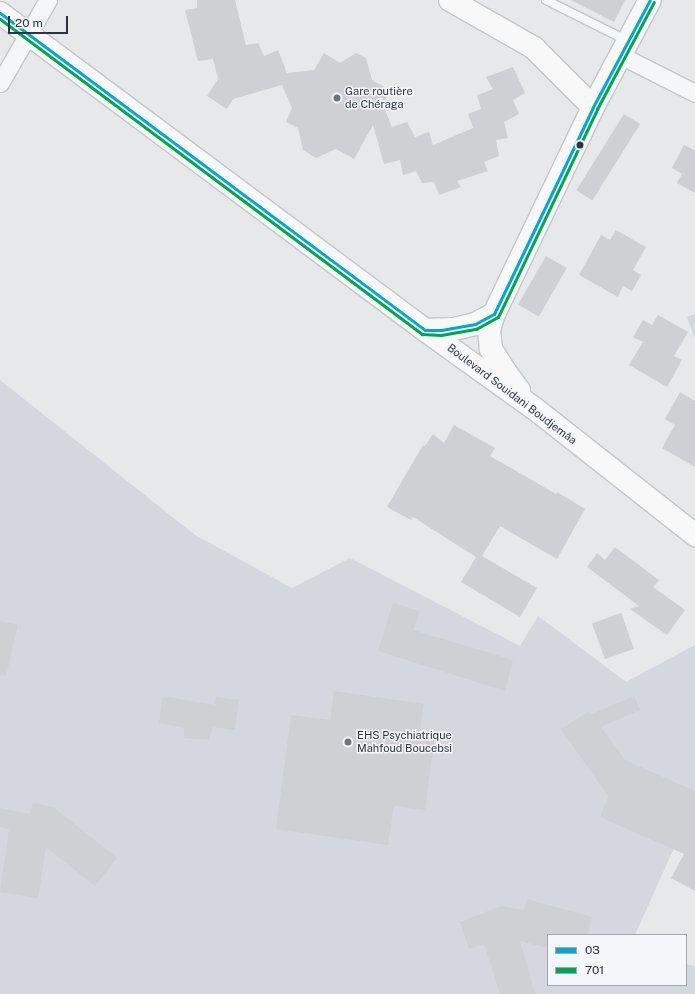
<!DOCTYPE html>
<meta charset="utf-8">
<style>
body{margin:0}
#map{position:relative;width:695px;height:994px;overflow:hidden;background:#e6e8ea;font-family:"Public Sans",sans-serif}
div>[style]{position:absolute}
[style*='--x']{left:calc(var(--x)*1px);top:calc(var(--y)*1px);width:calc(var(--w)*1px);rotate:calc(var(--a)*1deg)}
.built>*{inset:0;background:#d4d7dd}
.building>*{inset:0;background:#ced0d3;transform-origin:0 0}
.roads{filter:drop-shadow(1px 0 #c4c6c8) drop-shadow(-1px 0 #c4c6c8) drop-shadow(0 1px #c4c6c8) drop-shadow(0 -1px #c4c6c8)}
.lane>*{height:8px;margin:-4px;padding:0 4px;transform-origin:4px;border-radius:4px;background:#f5f6f7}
.street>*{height:17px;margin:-8.5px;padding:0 8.5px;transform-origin:8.5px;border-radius:8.5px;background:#f5f6f7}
.secondary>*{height:22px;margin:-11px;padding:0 11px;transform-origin:11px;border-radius:11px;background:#f8f8f8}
.bus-1>*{height:3px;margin:-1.5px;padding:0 1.5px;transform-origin:1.5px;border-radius:1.5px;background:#00a9ce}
.bus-2>*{height:3px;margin:-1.5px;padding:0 1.5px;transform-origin:1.5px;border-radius:1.5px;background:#00a651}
.dots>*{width:11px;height:11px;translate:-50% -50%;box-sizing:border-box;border:2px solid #f4f6f9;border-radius:50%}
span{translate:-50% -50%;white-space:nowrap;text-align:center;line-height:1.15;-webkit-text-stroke:3px #f4f6f9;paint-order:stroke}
.poi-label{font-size:11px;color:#2b3445}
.left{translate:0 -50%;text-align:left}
.street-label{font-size:11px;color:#2b3445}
.legend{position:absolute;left:547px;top:934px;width:140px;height:52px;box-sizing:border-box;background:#f4f6f9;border:1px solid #a4a8b1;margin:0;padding:5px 7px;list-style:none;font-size:12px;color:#2b3445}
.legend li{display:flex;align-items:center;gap:8px;height:20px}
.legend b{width:20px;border:1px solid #a4a8b1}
.scale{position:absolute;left:8px;top:16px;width:60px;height:18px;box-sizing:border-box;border:2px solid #2b3445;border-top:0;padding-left:5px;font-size:12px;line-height:14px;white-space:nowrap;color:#2b3445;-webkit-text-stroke:3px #f4f6f9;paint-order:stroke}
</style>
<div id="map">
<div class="built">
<div style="clip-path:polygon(695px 314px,695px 339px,687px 317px)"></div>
<div style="clip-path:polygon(0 380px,195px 535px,292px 588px,350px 558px,520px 646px,538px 616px,626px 682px,695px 645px,695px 801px,635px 935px,548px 935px,548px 985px,686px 985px,686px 964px,695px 966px,695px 994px,0 994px)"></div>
</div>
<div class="building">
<div style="clip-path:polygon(197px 0,235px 0,246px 45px,258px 43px,264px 56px,278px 50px,287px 73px,314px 70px,324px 53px,340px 63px,356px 53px,366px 58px,372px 80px,390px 90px,383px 105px,392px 127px,407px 122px,415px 137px,429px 132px,433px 145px,473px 128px,468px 114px,481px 109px,477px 95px,493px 89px,486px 77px,513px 67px,525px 93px,513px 100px,519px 114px,504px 122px,508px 138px,496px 140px,499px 156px,484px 162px,488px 171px,457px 181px,461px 187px,439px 195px,434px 182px,422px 183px,416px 171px,403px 175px,400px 160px,384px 164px,373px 125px,354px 159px,336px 149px,316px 158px,303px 150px,298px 128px,286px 122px,292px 108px,282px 85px,233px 99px,227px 109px,207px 96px,218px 79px,213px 59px,198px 61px,185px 10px,197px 8px)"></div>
<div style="clip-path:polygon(571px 0,625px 0,614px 22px)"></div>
<div style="left:624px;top:114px;width:19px;height:90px;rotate:32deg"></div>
<div style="clip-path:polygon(684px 145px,694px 150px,695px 148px,695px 193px,677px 183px,682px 174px,672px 168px)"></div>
<div style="clip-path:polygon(616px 230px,646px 247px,633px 270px,641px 275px,632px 291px,623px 286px,618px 297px,579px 275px,601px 235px,610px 240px)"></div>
<div style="left:546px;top:256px;width:24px;height:56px;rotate:30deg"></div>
<div style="clip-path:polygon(658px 315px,688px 332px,674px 356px,682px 360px,667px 387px,629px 365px,643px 342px,633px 337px,643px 320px,652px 325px)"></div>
<div style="clip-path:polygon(680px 392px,695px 401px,695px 467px,662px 448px,675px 425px,665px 419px)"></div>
<div style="clip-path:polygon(454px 425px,495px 448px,490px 456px,556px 494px,557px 492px,585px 509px,557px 559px,500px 526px,482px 556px,537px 588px,520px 617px,461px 582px,476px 557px,413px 517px,411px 520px,387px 507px,423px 445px,425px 446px,433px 434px,444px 443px)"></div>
<div style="clip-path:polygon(615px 547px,659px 580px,653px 587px,685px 610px,667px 635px,630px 609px,639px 606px,587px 567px,597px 553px,605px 560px)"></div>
<div style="clip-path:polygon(393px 603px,420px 611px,413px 630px,513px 660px,505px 691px,378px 651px)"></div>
<div style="left:621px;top:613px;width:38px;height:31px;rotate:70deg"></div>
<div style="clip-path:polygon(0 621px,18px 625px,6px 676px,0 675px)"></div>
<div style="clip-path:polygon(334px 691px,424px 704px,419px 739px,434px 741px,425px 810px,394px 806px,388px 845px,276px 829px,291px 715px,330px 720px)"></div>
<div style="clip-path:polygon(163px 696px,215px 705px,216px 697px,239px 700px,235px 730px,213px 727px,209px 740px,184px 738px,184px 728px,159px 723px)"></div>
<div style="clip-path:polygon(634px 696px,640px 710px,601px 727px,625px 760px,695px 791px,695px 891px,671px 878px,684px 854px,600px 817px,608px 796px,561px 729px,589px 711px,591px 714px)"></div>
<div style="clip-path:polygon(33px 803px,53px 807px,117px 858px,95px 886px,46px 847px,38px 898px,0 892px,9px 829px,0 827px,0 808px,30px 814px)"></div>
<div style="clip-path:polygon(527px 899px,592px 917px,588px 935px,548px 935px,548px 948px,520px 941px,535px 994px,500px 994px,484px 944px,469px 949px,460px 922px,501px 906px,524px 910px)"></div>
</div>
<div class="roads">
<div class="lane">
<div style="--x:546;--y:0;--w:92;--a:26.6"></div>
</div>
<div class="street">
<div style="--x:620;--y:55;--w:84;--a:26.9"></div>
<div style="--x:0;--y:83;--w:96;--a:-60"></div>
</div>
<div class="secondary">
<div style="--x:450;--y:0;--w:97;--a:29.7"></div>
<div style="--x:534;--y:48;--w:83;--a:45"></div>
<div style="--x:0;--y:13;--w:530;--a:36.72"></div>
<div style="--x:425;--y:330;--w:135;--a:35.7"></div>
<div style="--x:535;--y:409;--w:204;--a:38.2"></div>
<div style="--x:425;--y:330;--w:29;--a:-2"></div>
<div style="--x:454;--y:329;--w:22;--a:-13"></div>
<div style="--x:475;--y:324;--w:21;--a:-28"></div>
<div style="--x:519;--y:390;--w:20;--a:-127"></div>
<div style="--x:507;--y:374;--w:30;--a:-123"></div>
<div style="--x:491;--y:349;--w:19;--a:-96"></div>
<div style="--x:489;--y:330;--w:17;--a:-73"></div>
<div style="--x:494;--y:314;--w:229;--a:-64.4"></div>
<div style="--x:593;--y:107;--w:121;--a:-62"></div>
</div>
</div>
<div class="bus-1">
<div style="--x:0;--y:13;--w:530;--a:36.72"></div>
<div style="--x:425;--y:330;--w:16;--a:0"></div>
<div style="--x:441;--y:330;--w:35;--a:-10"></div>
<div style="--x:475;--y:324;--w:21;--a:-28"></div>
<div style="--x:494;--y:314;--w:229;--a:-64.4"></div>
<div style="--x:593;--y:107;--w:121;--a:-62"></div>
</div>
<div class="bus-2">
<div style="--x:0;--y:19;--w:527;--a:36.74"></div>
<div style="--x:422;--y:334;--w:19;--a:3"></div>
<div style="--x:441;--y:335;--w:36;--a:-10"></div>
<div style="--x:476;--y:329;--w:25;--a:-29"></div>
<div style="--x:498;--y:317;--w:230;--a:-64.5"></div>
<div style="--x:597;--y:109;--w:121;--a:-62"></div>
</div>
<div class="dots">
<div style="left:337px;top:98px;background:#6c737f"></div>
<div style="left:580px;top:145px;background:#2b3445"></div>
<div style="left:348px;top:742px;background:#6c737f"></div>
</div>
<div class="poi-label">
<span class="left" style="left:345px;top:98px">Gare routière<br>de Chéraga</span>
<span class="left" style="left:357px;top:742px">EHS Psychiatrique<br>Mahfoud Boucebsi</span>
</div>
<div class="street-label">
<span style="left:512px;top:394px;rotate:37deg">Boulevard Souidani Boudjemâa</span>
</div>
<ul class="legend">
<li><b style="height:5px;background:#00a9ce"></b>03</li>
<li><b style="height:5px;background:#00a651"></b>701</li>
</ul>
<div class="scale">20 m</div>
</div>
